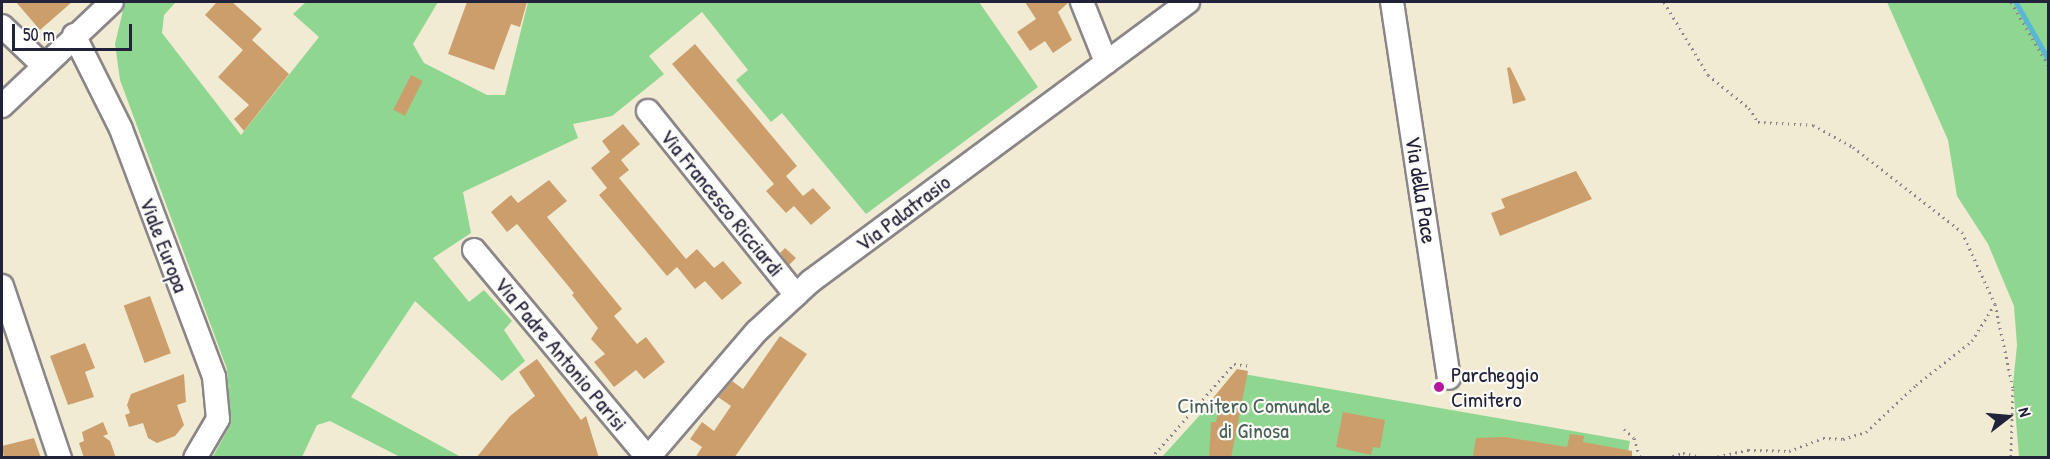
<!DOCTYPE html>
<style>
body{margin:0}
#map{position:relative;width:2050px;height:459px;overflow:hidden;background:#f1ebd4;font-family:"Patrick Hand",sans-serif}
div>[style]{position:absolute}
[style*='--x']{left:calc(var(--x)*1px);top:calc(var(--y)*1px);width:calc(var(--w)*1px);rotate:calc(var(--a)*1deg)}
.green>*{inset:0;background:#8fd690}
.stream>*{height:4.5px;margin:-2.25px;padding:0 2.25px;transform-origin:2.25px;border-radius:2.25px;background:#59b6d7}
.building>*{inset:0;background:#cc9e6b;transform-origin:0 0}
.path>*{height:3px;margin-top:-1.5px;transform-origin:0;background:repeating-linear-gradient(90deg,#8a8688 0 1.5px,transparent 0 6px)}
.roads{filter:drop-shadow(2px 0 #8a8688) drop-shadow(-2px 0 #8a8688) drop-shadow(0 2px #8a8688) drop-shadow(0 -2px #8a8688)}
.minor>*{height:22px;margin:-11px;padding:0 11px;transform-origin:11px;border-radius:11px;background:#fff}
.dots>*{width:16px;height:16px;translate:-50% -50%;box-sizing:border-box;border:3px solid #fdfcf7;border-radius:50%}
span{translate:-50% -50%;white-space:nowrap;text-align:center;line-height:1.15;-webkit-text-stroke:4.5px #fdfcf7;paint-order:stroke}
.street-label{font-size:22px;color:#22223b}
.poi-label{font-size:22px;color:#22223b}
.left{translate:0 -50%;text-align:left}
.park-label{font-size:22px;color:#486159}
.frame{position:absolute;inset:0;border:3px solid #22223b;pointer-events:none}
.north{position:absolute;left:1978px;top:387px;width:60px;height:60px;-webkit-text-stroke:4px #fdfcf7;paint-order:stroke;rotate:74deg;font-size:16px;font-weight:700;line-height:24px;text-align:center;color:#22223b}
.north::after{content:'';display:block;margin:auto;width:21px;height:27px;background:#22223b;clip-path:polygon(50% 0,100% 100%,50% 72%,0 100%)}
.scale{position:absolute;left:12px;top:24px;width:120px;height:27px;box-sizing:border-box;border:3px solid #22223b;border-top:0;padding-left:8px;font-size:18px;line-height:21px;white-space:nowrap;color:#22223b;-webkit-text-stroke:4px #fdfcf7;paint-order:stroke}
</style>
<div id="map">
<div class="green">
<div style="clip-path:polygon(125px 2px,176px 2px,164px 15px,162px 33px,241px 135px,319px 37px,293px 14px,306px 2px,438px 2px,413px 44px,424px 63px,487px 95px,505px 95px,528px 2px,979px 2px,1038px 87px,866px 214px,782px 113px,771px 122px,736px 80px,748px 70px,702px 12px,649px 56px,664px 74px,612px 116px,573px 124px,578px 138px,463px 192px,471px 233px,433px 258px,469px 302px,484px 290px,512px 321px,504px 330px,525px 361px,502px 381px,415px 301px,351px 397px,461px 457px,400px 457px,330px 421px,317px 425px,302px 457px,212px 458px,231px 424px,227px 369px,120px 80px,115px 44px)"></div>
<div style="clip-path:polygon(1887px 2px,2048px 2px,2048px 457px,2019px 457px,2013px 384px,2017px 345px,2014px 306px,1988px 244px,1957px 196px,1948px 140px)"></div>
<div style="clip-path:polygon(1238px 373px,1630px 441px,1627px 458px,1161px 458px)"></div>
</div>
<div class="stream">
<div style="--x:2016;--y:2;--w:64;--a:60.3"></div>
</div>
<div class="building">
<div style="clip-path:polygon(16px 2px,72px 2px,40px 30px)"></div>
<div style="clip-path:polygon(217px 2px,232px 2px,262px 29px,252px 40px,289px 74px,244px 131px,234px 119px,249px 105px,218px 77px,243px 50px,205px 15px)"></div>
<div style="clip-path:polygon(467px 2px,527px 2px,520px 27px,511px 24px,494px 70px,448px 54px)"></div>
<div style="clip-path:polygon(1025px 2px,1069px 2px,1058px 12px,1072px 40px,1053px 53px,1045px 41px,1030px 51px,1017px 32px,1036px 19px)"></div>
<div style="clip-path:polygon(695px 44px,797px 166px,786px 176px,803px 196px,813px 188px,831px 208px,811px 225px,794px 206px,786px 213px,766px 191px,774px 184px,672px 64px)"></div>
<div style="clip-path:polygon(1510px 67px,1526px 100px,1513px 104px,1507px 68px)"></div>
<div style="left:411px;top:75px;width:13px;height:39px;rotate:27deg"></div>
<div style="clip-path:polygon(623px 124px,640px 144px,621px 160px,629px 170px,619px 178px,686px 259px,697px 249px,714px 268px,723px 261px,742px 283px,722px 300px,705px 281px,695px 289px,677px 267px,667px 276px,599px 195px,607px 188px,591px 168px,610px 152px,602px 141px)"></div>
<div style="clip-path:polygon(1576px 171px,1592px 199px,1500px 236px,1491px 213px,1505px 208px,1501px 199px)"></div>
<div style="clip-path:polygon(549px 180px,567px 201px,547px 217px,622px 309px,614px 316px,637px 344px,646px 337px,665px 362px,644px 379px,636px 370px,614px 387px,594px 362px,605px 354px,591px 339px,598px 328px,572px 295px,574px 293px,517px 224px,507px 232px,491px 212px,511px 195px,518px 203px)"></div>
<div style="clip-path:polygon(785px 248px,796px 258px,789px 265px,780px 253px)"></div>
<div style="left:150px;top:296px;width:61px;height:28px;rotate:70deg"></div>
<div style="clip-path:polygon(780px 336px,807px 354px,734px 458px,695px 458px,702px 447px,690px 439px,702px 422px,714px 431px,731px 406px,718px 397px,720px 395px,732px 381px,743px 389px)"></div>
<div style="clip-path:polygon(85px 343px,95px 368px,85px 372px,94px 397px,68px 405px,50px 356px)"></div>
<div style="clip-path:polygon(537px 359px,581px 420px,586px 416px,599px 458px,476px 458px,510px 416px,535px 396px,519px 372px)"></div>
<div style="clip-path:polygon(1237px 369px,1248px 371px,1231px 458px,1209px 458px,1211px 422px,1216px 422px,1221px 399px,1213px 398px)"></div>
<div style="clip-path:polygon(184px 374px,186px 402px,177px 405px,184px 425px,175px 436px,157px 443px,148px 438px,143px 423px,129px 427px,125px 415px,130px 413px,127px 405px,131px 394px)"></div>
<div style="clip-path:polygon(1343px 412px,1385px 420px,1380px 448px,1373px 447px,1371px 455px,1336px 447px)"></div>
<div style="clip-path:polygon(103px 422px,108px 434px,103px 436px,110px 441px,116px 458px,84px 458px,79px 443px,84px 441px,82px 432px)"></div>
<div style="clip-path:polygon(1570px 434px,1584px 436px,1583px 442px,1632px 451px,1632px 458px,1473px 456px,1476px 438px,1505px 437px,1567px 447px)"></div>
<div style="clip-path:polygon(34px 438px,41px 458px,4px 458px,2px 446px)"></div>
</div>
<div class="path">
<div style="--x:1664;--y:2;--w:85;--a:58.9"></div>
<div style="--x:1708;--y:75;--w:53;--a:38.8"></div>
<div style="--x:1749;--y:108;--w:17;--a:57"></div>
<div style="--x:1758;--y:122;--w:55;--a:3.1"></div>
<div style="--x:1813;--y:125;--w:46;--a:28.8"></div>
<div style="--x:1853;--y:147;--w:138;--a:37.9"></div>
<div style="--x:1962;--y:232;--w:79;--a:65.4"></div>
<div style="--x:1995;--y:304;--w:87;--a:78"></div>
<div style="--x:2013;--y:389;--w:69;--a:91.7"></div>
<div style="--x:2011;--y:2;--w:73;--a:59.6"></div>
<div style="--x:1624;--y:429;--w:13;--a:42"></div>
<div style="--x:1634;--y:438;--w:21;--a:73"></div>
<div style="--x:1151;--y:458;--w:125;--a:-48.6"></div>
<div style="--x:1234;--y:364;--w:16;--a:7"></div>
<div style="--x:1667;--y:458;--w:17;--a:-17"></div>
<div style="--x:1683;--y:453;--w:25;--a:12"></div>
<div style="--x:1712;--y:458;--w:37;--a:-13"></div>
<div style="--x:1748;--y:450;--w:41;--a:1.4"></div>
<div style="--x:1789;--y:451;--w:36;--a:-21"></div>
<div style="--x:1823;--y:438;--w:20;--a:3"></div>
<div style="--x:1843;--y:439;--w:24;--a:-17"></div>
<div style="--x:1866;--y:432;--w:69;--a:-43.2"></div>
<div style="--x:1916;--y:385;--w:71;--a:-38.2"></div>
<div style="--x:1972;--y:341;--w:42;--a:-58.6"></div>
</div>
<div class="roads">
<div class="minor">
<div style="--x:1082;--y:2;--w:65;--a:68.2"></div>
<div style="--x:1392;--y:2;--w:380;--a:81.4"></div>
<div style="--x:2;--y:26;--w:57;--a:43.6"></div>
<div style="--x:74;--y:35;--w:105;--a:63.4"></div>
<div style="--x:121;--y:129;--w:265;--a:69.4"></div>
<div style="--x:214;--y:377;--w:42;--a:84.6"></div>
<div style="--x:218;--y:419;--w:45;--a:120.5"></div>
<div style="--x:2;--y:106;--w:151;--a:-43.4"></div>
<div style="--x:648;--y:111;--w:236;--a:51.2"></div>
<div style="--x:474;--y:250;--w:271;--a:50.1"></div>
<div style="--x:2;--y:286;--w:182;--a:71.4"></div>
<div style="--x:648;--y:458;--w:167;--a:-49.4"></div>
<div style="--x:757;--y:331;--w:74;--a:-42.8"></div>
<div style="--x:811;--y:281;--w:469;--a:-36.5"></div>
</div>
</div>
<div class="dots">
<div style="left:1439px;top:387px;background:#b5179e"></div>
</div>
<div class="street-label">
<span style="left:1421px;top:190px;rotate:81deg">Via della Pace</span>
<span style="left:722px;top:203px;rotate:51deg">Via Francesco Ricciardi</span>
<span style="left:903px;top:213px;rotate:-37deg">Via Palatrasio</span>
<span style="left:164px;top:245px;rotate:69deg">Viale Europa</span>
<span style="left:561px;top:354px;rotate:50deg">Via Padre Antonio Parisi</span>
</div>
<div class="poi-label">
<span class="left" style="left:1451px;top:387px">Parcheggio<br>Cimitero</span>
</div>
<div class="park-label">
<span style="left:1254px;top:418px">Cimitero Comunale<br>di Ginosa</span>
</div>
<div class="frame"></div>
<div class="north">N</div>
<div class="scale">50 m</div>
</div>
